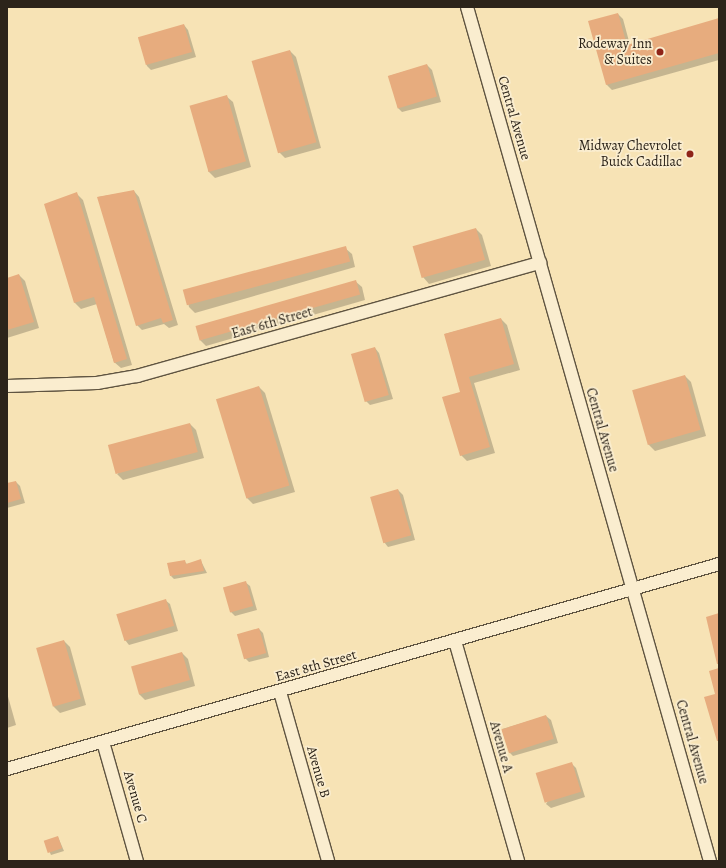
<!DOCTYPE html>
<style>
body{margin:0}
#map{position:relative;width:726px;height:868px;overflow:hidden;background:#f7e3b5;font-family:Alegreya,serif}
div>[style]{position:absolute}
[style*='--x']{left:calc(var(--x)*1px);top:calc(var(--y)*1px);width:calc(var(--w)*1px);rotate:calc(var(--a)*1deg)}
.shadow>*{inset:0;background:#0003}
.building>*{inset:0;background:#e7ac7e;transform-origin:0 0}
.roads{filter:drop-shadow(1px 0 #5f5441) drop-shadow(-1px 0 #5f5441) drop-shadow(0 1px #5f5441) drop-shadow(0 -1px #5f5441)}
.minor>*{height:12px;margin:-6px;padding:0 6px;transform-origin:6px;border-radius:6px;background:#faedcf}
.dots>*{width:11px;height:11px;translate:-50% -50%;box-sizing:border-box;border:2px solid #faedcf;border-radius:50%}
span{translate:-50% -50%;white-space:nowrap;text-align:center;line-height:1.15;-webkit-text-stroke:3.5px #faedcf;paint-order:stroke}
.poi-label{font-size:14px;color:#2c241a}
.right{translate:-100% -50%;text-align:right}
.street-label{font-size:14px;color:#2c241a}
.frame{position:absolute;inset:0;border:8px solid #2c241a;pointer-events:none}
</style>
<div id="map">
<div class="shadow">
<div style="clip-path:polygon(618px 14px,623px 19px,630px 45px,719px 19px,719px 60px,612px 90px,607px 85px)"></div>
<div style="clip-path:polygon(184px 25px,188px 30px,196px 57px,151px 70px,147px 66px,139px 39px)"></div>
<div style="clip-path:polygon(290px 51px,296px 57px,321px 148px,285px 158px,279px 152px)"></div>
<div style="clip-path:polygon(427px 65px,432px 70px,441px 102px,402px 112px,398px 108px,389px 76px)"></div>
<div style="clip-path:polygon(226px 96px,233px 102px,251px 167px,215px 178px,208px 171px)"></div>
<div style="clip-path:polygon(134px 191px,139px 197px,178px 325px,169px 328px,164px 324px,142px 330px,137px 325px,98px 197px)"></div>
<div style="clip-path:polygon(77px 194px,83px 200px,132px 365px,121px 368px,114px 362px,97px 304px,81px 309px,75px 303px)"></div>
<div style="clip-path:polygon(476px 229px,482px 235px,491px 266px,429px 284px,423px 277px)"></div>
<div style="clip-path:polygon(345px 248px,352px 254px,355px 267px,195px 313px,189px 307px,186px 294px)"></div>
<div style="clip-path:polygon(19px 275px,25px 281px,39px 328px,7px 338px,7px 279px)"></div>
<div style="clip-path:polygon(355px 281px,362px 287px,365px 300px,206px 346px,200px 340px)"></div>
<div style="clip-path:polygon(501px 319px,507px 325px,520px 370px,474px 383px,495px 453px,467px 461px,461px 455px,461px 393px,445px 334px)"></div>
<div style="clip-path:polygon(375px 348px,379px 353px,393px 399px,370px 405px,366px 401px)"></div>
<div style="clip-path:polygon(685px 376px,691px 382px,706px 436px,655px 451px,649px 445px,633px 391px)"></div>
<div style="clip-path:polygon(259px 387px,265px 393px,295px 492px,253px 504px,247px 498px)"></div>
<div style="clip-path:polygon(190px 424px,196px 430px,204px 458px,123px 480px,117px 474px)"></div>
<div style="clip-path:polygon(16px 482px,20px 486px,25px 503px,7px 508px,7px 484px)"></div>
<div style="clip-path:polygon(398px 490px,403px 495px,415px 540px,388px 547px,384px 542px)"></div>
<div style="clip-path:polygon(184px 561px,187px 564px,201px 561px,207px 573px,174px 579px,171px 576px)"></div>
<div style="clip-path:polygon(245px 582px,250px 586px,257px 610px,235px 616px,231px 612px,224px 588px)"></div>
<div style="clip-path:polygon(165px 600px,170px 604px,178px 631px,129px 645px,125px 640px)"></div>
<div style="clip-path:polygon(259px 629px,263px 633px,269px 657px,249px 662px,245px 658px)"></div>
<div style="clip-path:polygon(64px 641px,70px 647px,86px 705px,60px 713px,54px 707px)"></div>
<div style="clip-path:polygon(182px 653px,188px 659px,195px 686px,145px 700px,139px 694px)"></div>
<div style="clip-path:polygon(7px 693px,16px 725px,7px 728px)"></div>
<div style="clip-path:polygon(546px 716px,551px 720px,558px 743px,513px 756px,509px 752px,502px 729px)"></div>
<div style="clip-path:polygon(571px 763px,576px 768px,585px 797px,551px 808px,546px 804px)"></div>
<div style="clip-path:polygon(58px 837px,64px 851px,51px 855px,45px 841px)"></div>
</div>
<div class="building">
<div style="clip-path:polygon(618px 13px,627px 45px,719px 18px,719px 53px,606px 85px,588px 21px)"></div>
<div style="left:184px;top:24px;width:29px;height:48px;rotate:74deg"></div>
<div style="left:290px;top:50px;width:96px;height:40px;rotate:74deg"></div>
<div style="left:427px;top:64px;width:34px;height:41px;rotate:73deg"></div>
<div style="left:227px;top:95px;width:69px;height:39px;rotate:74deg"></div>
<div style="clip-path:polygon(134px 190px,173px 320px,163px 323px,161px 318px,136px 326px,97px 197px)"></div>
<div style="clip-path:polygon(77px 192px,127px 359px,114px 363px,94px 297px,74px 303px,44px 204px)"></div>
<div style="left:476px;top:228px;width:33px;height:66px;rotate:74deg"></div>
<div style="left:346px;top:246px;width:16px;height:169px;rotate:75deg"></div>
<div style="clip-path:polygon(19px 274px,34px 322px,7px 330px,7px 278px)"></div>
<div style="left:356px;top:280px;width:15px;height:167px;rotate:74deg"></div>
<div style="clip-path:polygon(501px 318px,514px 364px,469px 377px,490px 447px,460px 456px,442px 397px,460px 392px,444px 334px)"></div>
<div style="left:375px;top:347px;width:50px;height:25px;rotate:74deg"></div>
<div style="left:685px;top:375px;width:57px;height:55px;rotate:74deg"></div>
<div style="left:259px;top:386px;width:104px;height:45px;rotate:73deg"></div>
<div style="left:190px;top:423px;width:30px;height:85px;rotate:75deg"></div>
<div style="clip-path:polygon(16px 481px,21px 499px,7px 503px,7px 483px)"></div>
<div style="left:398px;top:489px;width:48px;height:29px;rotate:74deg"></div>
<div style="clip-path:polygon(201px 559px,204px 571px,170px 576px,167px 563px,185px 560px,186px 564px)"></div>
<div style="left:246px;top:581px;width:26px;height:24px;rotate:74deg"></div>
<div style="left:166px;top:599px;width:28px;height:52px;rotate:73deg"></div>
<div style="clip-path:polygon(719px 613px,719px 664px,717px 664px,706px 617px)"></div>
<div style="left:259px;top:628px;width:26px;height:23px;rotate:74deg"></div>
<div style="left:64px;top:640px;width:61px;height:29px;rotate:74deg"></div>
<div style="left:182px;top:652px;width:29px;height:53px;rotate:74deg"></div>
<div style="clip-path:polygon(719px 668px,719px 741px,717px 741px,704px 697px,715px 694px,709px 671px)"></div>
<div style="left:546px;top:715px;width:25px;height:47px;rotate:72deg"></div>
<div style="left:572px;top:762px;width:31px;height:38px;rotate:73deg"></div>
<div style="left:58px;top:836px;width:13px;height:15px;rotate:72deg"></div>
</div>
<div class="roads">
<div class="minor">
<div style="--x:467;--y:7;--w:888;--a:74.12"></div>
<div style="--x:7;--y:386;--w:90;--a:-1.9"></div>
<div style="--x:97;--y:383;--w:41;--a:-9.9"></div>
<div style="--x:137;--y:376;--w:419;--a:-15.7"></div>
<div style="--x:455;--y:641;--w:229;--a:74"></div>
<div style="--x:280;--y:692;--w:176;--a:74.1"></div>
<div style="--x:103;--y:742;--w:124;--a:74.1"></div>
<div style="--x:7;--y:769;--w:741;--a:-16.06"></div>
</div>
</div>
<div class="dots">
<div style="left:660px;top:52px;background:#8f2418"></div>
<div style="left:690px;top:154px;background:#8f2418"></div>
</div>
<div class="poi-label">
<span class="right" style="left:652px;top:52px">Rodeway Inn<br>&amp; Suites</span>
<span class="right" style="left:682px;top:154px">Midway Chevrolet<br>Buick Cadillac</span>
</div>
<div class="street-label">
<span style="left:514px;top:118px;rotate:74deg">Central Avenue</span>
<span style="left:272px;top:323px;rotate:-16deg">East 6th Street</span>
<span style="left:602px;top:430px;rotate:74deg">Central Avenue</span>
<span style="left:316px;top:666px;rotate:-16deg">East 8th Street</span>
<span style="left:692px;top:742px;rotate:74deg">Central Avenue</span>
<span style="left:501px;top:747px;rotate:74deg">Avenue A</span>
<span style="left:318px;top:772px;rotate:74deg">Avenue B</span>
<span style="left:135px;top:797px;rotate:74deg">Avenue C</span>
</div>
<div class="frame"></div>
</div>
